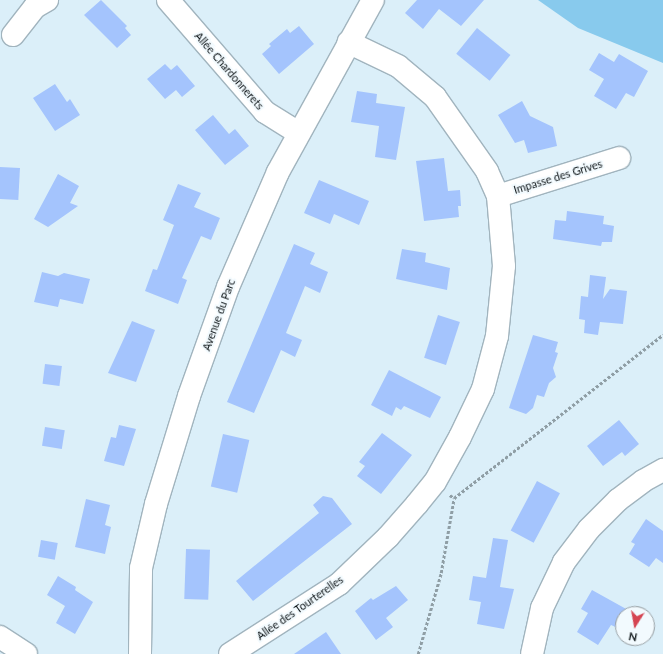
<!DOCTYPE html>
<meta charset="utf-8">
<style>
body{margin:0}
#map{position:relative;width:663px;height:654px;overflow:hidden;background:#dbeff9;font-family:Lato,sans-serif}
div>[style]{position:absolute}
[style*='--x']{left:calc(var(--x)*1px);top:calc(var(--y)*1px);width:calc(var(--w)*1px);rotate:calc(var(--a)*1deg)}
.green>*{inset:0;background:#88caed}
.building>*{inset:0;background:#a4c4fd;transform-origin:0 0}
.path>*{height:2.5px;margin-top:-1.25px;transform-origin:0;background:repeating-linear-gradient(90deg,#8f9ea5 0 3px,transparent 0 5px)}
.roads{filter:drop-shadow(1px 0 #a1b4be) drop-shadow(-1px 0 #a1b4be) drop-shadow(0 1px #a1b4be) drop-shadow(0 -1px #a1b4be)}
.street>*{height:22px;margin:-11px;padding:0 11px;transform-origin:11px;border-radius:11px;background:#fff}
span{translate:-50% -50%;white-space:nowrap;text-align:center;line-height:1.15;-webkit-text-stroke:4px #f2fafe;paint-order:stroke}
.street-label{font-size:11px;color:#0d1417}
.north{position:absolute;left:615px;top:606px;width:40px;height:40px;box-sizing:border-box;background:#f2fafe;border:1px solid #969ea2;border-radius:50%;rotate:191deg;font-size:11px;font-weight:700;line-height:16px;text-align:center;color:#0d1417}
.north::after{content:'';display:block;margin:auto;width:14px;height:18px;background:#d54552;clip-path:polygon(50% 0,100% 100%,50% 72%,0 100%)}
</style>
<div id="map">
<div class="green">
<div style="clip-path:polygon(538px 0,663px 0,663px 63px,578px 28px)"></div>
</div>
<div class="building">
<div style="clip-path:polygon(101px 0,127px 26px,125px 28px,131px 35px,117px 48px,84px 15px)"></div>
<div style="clip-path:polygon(417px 0,484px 0,461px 26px,439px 9px,423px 29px,405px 13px)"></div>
<div style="clip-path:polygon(299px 26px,314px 44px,279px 74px,262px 54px,271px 46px,269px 44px,287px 29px,290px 33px)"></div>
<div style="left:477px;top:28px;width:43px;height:33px;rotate:39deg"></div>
<div style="clip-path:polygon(599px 53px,614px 62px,619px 54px,648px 71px,634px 97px,626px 93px,616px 109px,594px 96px,604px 79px,589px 70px)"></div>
<div style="clip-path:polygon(165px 64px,171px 70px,177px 65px,195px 86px,182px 97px,176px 90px,165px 99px,147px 79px)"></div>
<div style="clip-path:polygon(55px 84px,67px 102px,70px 99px,80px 115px,55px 131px,33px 98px)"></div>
<div style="clip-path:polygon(357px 91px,377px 94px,376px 103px,405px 107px,396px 160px,375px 157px,379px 126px,351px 122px)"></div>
<div style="clip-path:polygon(522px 101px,530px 116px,553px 127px,557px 146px,528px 153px,524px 140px,515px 143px,498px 115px)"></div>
<div style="clip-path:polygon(213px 115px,229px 134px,235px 129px,249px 146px,225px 165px,195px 130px)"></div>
<div style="clip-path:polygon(444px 158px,448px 191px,460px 190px,461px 206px,458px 206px,459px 217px,424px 221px,416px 161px)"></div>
<div style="left:0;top:167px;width:20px;height:32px;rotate:3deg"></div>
<div style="clip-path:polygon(58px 174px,79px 186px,70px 203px,78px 206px,48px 227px,34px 219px)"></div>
<div style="clip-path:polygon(319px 180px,369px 201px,359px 225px,334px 214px,330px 224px,304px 213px)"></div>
<div style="clip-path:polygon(178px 184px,201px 193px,194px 207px,220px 218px,211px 240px,201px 236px,182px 278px,187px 280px,178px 304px,145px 291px,153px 269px,157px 270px,174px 225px,163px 220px)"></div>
<div style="clip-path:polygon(567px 211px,604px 216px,603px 224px,614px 226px,612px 242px,602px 242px,601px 246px,553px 239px,555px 220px,566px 221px)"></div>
<div style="clip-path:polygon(294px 244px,315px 253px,310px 264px,328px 272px,320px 293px,305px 286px,286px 333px,302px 340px,295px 357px,281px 350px,254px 413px,227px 402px)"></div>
<div style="clip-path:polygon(402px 249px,426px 253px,425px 262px,450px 268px,447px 290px,396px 279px)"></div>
<div style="clip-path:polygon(42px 272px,58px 276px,64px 273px,90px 279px,83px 304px,60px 299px,58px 307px,34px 302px)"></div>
<div style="clip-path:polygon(590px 275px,606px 277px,603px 299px,610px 289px,627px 291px,623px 324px,600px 322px,598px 335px,584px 333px,585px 320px,579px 319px,581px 296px,588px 297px)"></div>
<div style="left:438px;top:315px;width:23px;height:45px;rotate:18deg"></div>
<div style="clip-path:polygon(132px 321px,155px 330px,136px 382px,108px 373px)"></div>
<div style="clip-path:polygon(533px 335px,558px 342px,555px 352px,558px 353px,553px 368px,556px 377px,549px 383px,544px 397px,537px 395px,533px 408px,526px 414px,509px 408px)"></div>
<div style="left:45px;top:364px;width:17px;height:20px;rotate:7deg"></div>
<div style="clip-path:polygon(389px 370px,441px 397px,430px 418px,404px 406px,401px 410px,396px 407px,392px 416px,371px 405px)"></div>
<div style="clip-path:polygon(619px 420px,639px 444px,625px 456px,622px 452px,603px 466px,587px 446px)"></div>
<div style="clip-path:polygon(119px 425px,136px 429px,124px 466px,104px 461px,111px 437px,116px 438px)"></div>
<div style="left:45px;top:427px;width:20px;height:19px;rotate:9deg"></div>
<div style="clip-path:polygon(382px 433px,412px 455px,381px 494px,357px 476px,365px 466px,359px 462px)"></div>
<div style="left:223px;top:434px;width:27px;height:54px;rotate:13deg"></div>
<div style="left:537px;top:481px;width:26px;height:56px;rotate:28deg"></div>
<div style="clip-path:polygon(323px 496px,332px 498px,352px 524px,253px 601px,236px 581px,319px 513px,313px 505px)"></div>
<div style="clip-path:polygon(86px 499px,110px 505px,105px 525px,111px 527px,105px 554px,75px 547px)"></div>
<div style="clip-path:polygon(646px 519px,663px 531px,663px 563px,656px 558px,649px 567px,629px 554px,635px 544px,631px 542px)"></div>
<div style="clip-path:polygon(493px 538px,508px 540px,500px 587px,514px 589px,504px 629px,477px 624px,481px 602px,469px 600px,473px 576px,486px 578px)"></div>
<div style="left:41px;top:540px;width:17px;height:17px;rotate:10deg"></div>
<div style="left:186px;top:549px;width:24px;height:50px;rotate:2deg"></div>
<div style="clip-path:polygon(58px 576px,76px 587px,75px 590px,93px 602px,75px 634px,56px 623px,65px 606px,47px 595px)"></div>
<div style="clip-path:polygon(396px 586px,408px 600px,386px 618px,393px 627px,376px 640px,355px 611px,371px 598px,373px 600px)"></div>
<div style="clip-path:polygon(592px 590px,628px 610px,623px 614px,618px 628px,611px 625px,598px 645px,577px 632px,588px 613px,581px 609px)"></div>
<div style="clip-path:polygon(326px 632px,341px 654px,294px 654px)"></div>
</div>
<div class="path">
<div style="--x:450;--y:495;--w:5;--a:37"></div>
<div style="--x:454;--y:498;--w:265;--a:-38"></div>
<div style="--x:418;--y:654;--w:84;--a:-74.1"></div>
<div style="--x:441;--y:573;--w:76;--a:-80.2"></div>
</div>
<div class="roads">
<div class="street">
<div style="--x:168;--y:0;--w:148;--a:49.1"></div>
<div style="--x:265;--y:112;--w:39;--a:32"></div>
<div style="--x:13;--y:35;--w:36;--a:-52"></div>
<div style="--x:35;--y:7;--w:14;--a:-30"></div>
<div style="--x:498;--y:196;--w:127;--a:-17.4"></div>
<div style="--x:0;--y:637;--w:31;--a:33"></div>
<div style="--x:140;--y:654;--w:86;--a:-89.3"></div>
<div style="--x:141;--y:568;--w:66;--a:-76.8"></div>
<div style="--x:156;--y:504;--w:113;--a:-73"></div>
<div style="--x:189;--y:396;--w:116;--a:-70.3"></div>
<div style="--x:228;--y:287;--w:125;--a:-66.5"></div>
<div style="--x:278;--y:172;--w:196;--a:-61.1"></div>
<div style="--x:230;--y:654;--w:130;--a:-32.7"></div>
<div style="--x:339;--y:584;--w:68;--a:-43.8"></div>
<div style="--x:388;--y:537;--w:44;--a:-48.7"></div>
<div style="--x:417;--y:504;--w:28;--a:-51"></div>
<div style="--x:435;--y:482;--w:51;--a:-60.9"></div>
<div style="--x:460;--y:437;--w:53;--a:-64.4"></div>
<div style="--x:483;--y:389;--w:55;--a:-75.2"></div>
<div style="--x:497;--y:336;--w:70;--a:-84.3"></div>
<div style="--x:504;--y:266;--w:70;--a:-94.9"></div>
<div style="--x:498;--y:196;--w:27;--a:-114"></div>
<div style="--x:487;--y:171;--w:90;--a:-125.1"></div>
<div style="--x:435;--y:97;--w:48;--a:-140"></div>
<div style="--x:398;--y:66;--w:55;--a:-154.4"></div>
<div style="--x:532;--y:654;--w:47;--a:-77.7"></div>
<div style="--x:542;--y:608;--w:51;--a:-64.4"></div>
<div style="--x:564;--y:562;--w:41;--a:-52.9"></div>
<div style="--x:589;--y:529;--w:41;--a:-45"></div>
<div style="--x:618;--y:500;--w:31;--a:-37"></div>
<div style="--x:643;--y:481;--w:23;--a:-29"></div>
</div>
</div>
<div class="street-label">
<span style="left:229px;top:71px;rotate:49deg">Allée Chardonnerets</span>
<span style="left:558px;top:177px;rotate:-17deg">Impasse des Grives</span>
<span style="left:219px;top:315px;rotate:-70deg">Avenue du Parc</span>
<span style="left:300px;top:608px;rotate:-35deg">Allée des Tourterelles</span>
</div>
<div class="north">N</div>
</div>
